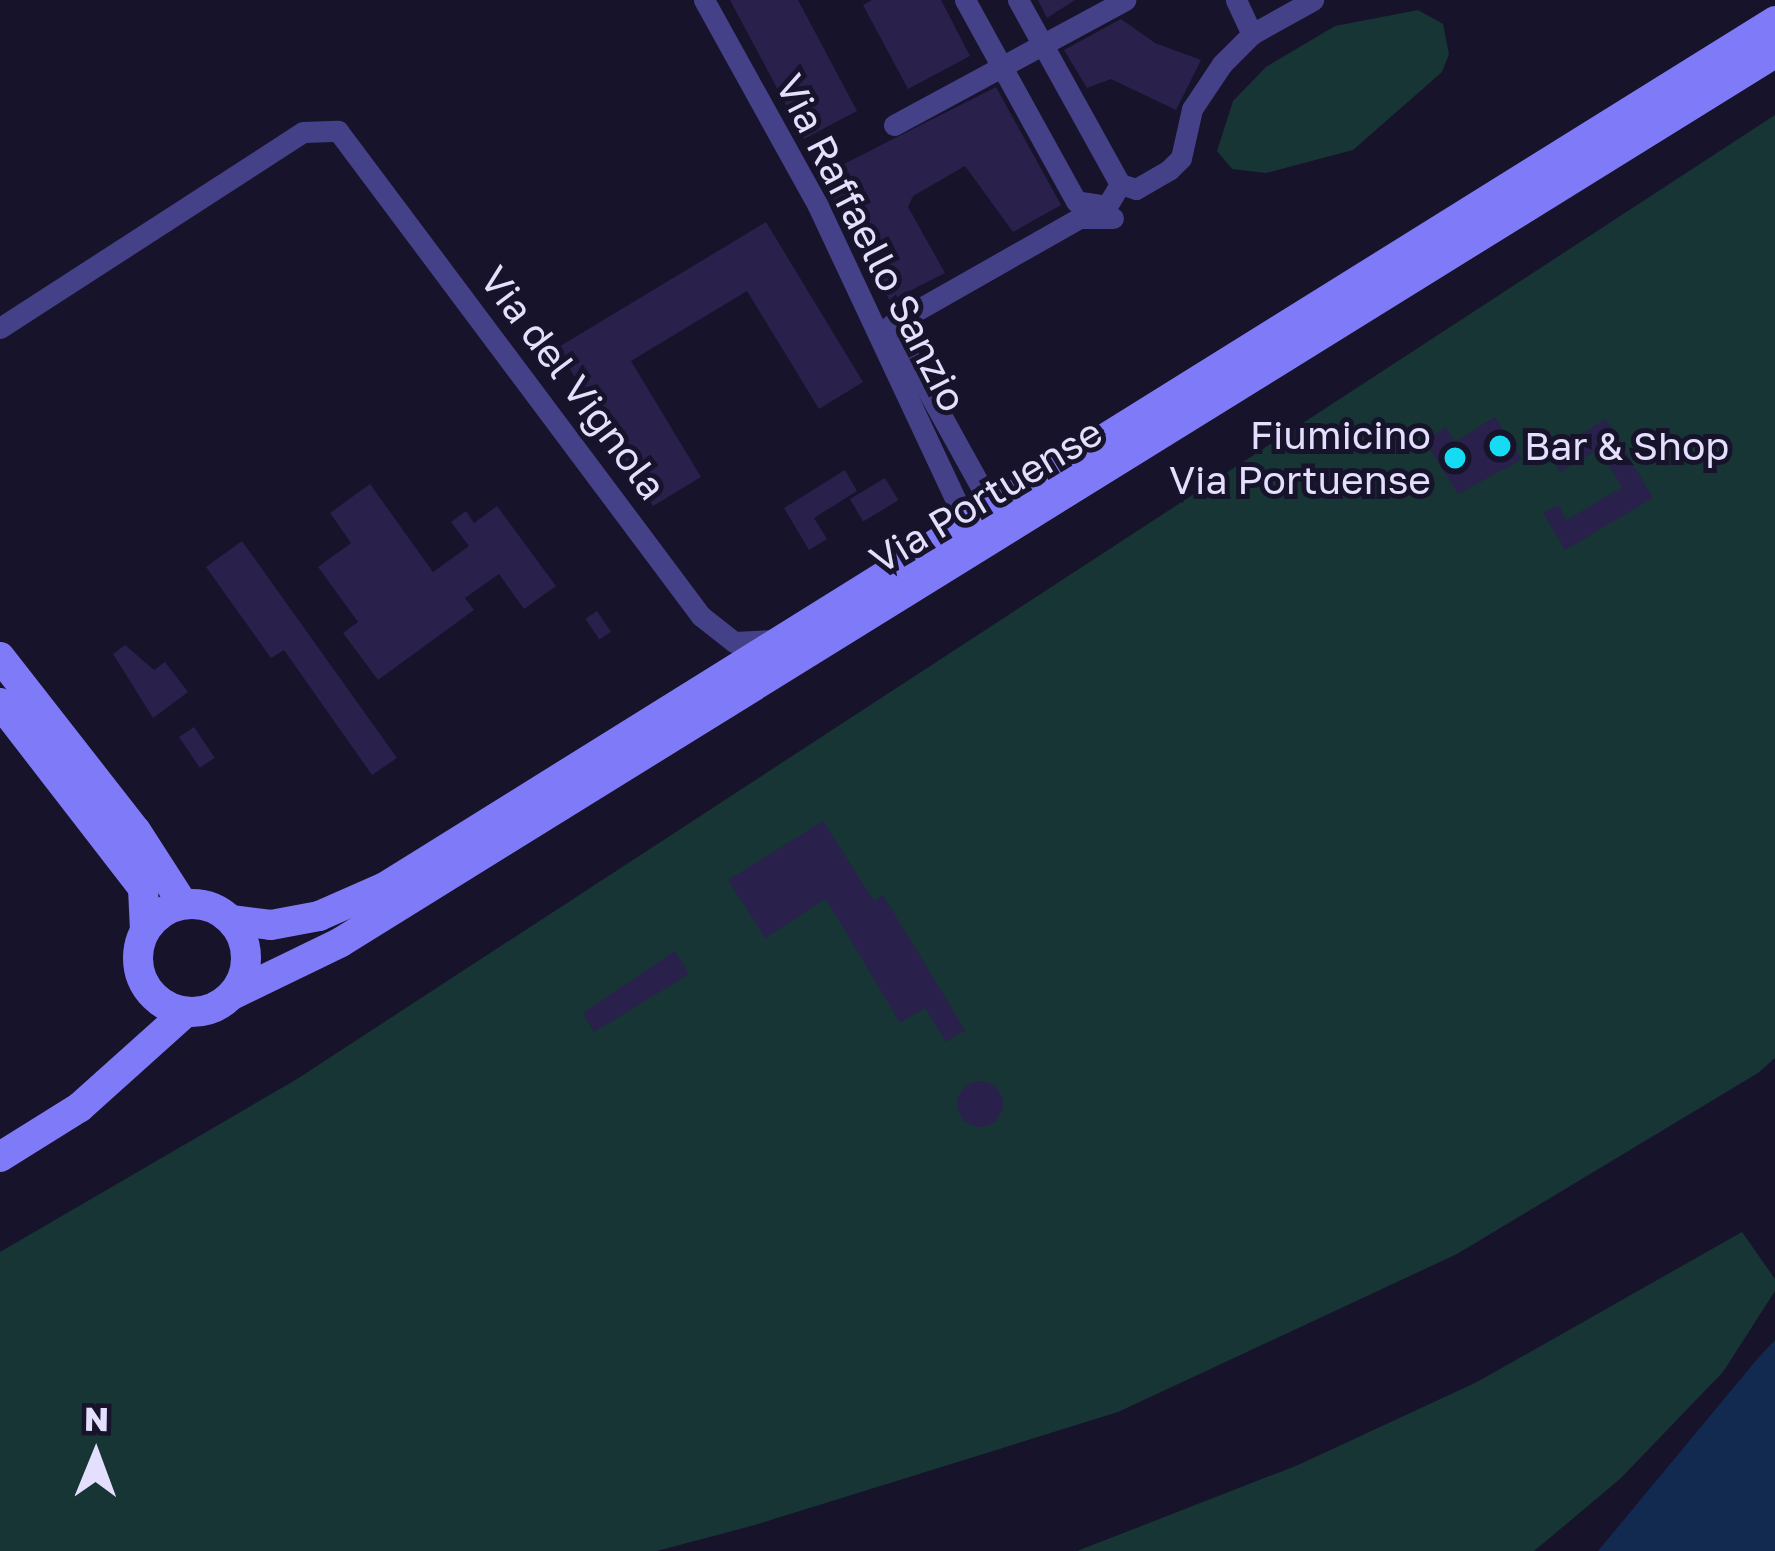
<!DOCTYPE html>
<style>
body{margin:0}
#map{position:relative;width:1775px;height:1551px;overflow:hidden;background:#17132b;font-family:"Golos Text",sans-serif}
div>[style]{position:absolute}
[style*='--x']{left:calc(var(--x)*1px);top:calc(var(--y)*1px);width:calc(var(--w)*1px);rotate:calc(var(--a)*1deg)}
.green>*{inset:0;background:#163534}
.water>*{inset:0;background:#122950}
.building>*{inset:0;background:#29204b;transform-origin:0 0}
.round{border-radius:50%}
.street>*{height:21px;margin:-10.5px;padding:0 10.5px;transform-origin:10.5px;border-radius:10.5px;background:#444188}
.secondary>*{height:30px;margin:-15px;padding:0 15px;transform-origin:15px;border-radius:15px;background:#7f7bf8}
.secondary>.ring{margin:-15px;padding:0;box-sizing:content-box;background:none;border:30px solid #7f7bf8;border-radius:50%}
.dots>*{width:33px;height:33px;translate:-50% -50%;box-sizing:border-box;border:6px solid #17132b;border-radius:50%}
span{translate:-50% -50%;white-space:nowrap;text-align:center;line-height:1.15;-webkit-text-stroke:10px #17132b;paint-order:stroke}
.street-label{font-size:39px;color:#e3dffd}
.poi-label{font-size:39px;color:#e3dffd}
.right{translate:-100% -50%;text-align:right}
.left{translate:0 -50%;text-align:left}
.north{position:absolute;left:36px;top:1395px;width:120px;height:120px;-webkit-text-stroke:9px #17132b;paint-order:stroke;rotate:1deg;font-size:33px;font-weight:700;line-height:48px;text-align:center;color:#e3dffd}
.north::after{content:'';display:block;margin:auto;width:42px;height:54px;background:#e3dffd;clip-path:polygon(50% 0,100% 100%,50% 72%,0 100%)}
</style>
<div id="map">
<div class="green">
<div style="clip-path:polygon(1418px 10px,1443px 24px,1449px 54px,1442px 72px,1353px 150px,1266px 173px,1232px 169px,1217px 151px,1233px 101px,1266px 67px,1335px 26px)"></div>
<div style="clip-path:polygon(1775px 115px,1775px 1058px,1758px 1073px,1457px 1254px,1118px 1412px,755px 1525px,657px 1551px,0 1551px,0 1252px,297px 1079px)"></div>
<div style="clip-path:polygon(1742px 1232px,1775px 1279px,1775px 1291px,1723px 1372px,1620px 1479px,1534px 1551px,1077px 1551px,1298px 1465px,1477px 1382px)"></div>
</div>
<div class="water">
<div style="clip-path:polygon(1775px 1340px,1775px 1551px,1598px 1551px,1758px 1358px)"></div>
</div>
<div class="building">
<div style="clip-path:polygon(730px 0,798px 0,857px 111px,804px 139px)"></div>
<div style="clip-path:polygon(872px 0,941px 0,970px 56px,908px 89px,863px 5px)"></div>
<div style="clip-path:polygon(1038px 0,1075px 0,1047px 18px)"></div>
<div style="clip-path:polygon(1121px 19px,1155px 43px,1201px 60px,1176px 110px,1111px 79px,1087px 88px,1064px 50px)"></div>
<div style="clip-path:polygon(996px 87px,1061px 205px,1013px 232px,965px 166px,913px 196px,908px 207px,945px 273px,890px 301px,820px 176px)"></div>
<div style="clip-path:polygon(766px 222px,863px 382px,819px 409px,747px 291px,631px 361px,701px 477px,653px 506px,557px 348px)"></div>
<div style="clip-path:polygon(1495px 417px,1522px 459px,1458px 494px,1425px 441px,1446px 427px,1455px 442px)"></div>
<div style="clip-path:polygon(1606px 419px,1653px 498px,1565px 550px,1543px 513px,1558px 505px,1567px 520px,1622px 487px,1599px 449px,1560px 472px,1549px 453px)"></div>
<div style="clip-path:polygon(845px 470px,857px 491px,814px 518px,827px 539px,809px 550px,784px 508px)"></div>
<div style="left:885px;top:478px;width:26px;height:41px;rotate:59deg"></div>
<div style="clip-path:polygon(370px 484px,433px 572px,469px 546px,451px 522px,466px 511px,474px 523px,497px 506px,556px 586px,524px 609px,499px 574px,465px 598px,474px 610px,378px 680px,343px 633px,358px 622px,318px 567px,351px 543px,330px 513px)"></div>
<div style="clip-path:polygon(242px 541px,397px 758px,372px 775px,284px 650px,271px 658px,206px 567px)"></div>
<div style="left:597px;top:611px;width:25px;height:14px;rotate:56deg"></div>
<div style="clip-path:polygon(125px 645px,154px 670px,165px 662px,188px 692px,153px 718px,113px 654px)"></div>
<div style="left:194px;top:727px;width:37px;height:18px;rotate:56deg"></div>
<div style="clip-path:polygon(823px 821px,874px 901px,883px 895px,965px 1030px,946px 1042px,925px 1008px,900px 1023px,826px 899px,765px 938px,728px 880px)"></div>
<div style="clip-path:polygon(675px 951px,689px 974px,594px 1032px,583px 1013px)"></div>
<div class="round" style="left:957px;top:1081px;width:46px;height:46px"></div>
</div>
<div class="street">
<div style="--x:704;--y:0;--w:235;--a:61"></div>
<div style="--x:818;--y:206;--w:349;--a:64.9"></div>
<div style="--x:965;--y:0;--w:230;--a:61.1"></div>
<div style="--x:1076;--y:201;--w:31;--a:9"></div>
<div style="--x:1107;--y:206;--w:26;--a:-59"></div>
<div style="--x:1018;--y:0;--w:210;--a:61"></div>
<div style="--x:1236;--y:0;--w:38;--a:65"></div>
<div style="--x:894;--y:125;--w:263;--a:-28.4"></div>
<div style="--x:1120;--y:184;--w:17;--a:17"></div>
<div style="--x:1136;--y:189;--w:38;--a:-30"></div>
<div style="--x:1169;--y:170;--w:17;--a:-45"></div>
<div style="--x:1181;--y:158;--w:50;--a:-77.3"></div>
<div style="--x:1192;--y:109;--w:54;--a:-56.3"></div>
<div style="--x:1222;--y:64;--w:42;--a:-45"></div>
<div style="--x:1252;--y:34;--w:70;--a:-29.1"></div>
<div style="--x:0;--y:328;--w:361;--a:-32.9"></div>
<div style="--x:303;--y:132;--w:35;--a:-2"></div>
<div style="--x:338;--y:131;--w:606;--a:53.19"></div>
<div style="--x:701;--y:616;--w:42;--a:38.2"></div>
<div style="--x:734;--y:642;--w:39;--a:-3"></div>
<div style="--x:992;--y:507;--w:208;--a:-119"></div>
<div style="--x:891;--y:325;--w:216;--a:-29.6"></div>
<div style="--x:1079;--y:218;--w:34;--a:0"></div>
</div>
<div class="secondary">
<div style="--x:0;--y:657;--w:221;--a:52"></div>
<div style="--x:136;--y:831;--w:87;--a:57.2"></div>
<div style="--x:0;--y:703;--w:234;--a:52.3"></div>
<div style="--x:143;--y:888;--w:43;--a:87.3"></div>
<div class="ring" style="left:138px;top:904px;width:78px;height:78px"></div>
<div style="--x:231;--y:920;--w:40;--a:7.1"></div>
<div style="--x:271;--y:925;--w:49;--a:-10.6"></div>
<div style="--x:319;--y:916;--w:72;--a:-23.7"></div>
<div style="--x:385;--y:887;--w:1638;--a:-31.92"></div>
<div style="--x:232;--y:995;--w:121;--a:-25.9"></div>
<div style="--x:341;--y:942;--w:1687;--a:-31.8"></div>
<div style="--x:0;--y:1157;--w:94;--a:-32"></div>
<div style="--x:80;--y:1107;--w:142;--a:-41.9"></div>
</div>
<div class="dots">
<div style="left:1500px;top:446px;background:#15dbf3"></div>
<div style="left:1455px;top:458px;background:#15dbf3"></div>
</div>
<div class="street-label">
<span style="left:871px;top:243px;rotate:63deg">Via Raffaello Sanzio</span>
<span style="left:573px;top:383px;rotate:53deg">Via del Vignola</span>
<span style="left:986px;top:496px;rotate:-31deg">Via Portuense</span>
</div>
<div class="poi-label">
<span class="right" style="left:1431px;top:458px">Fiumicino<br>Via Portuense</span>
<span class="left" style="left:1524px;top:446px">Bar &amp; Shop</span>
</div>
<div class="north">N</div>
</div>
